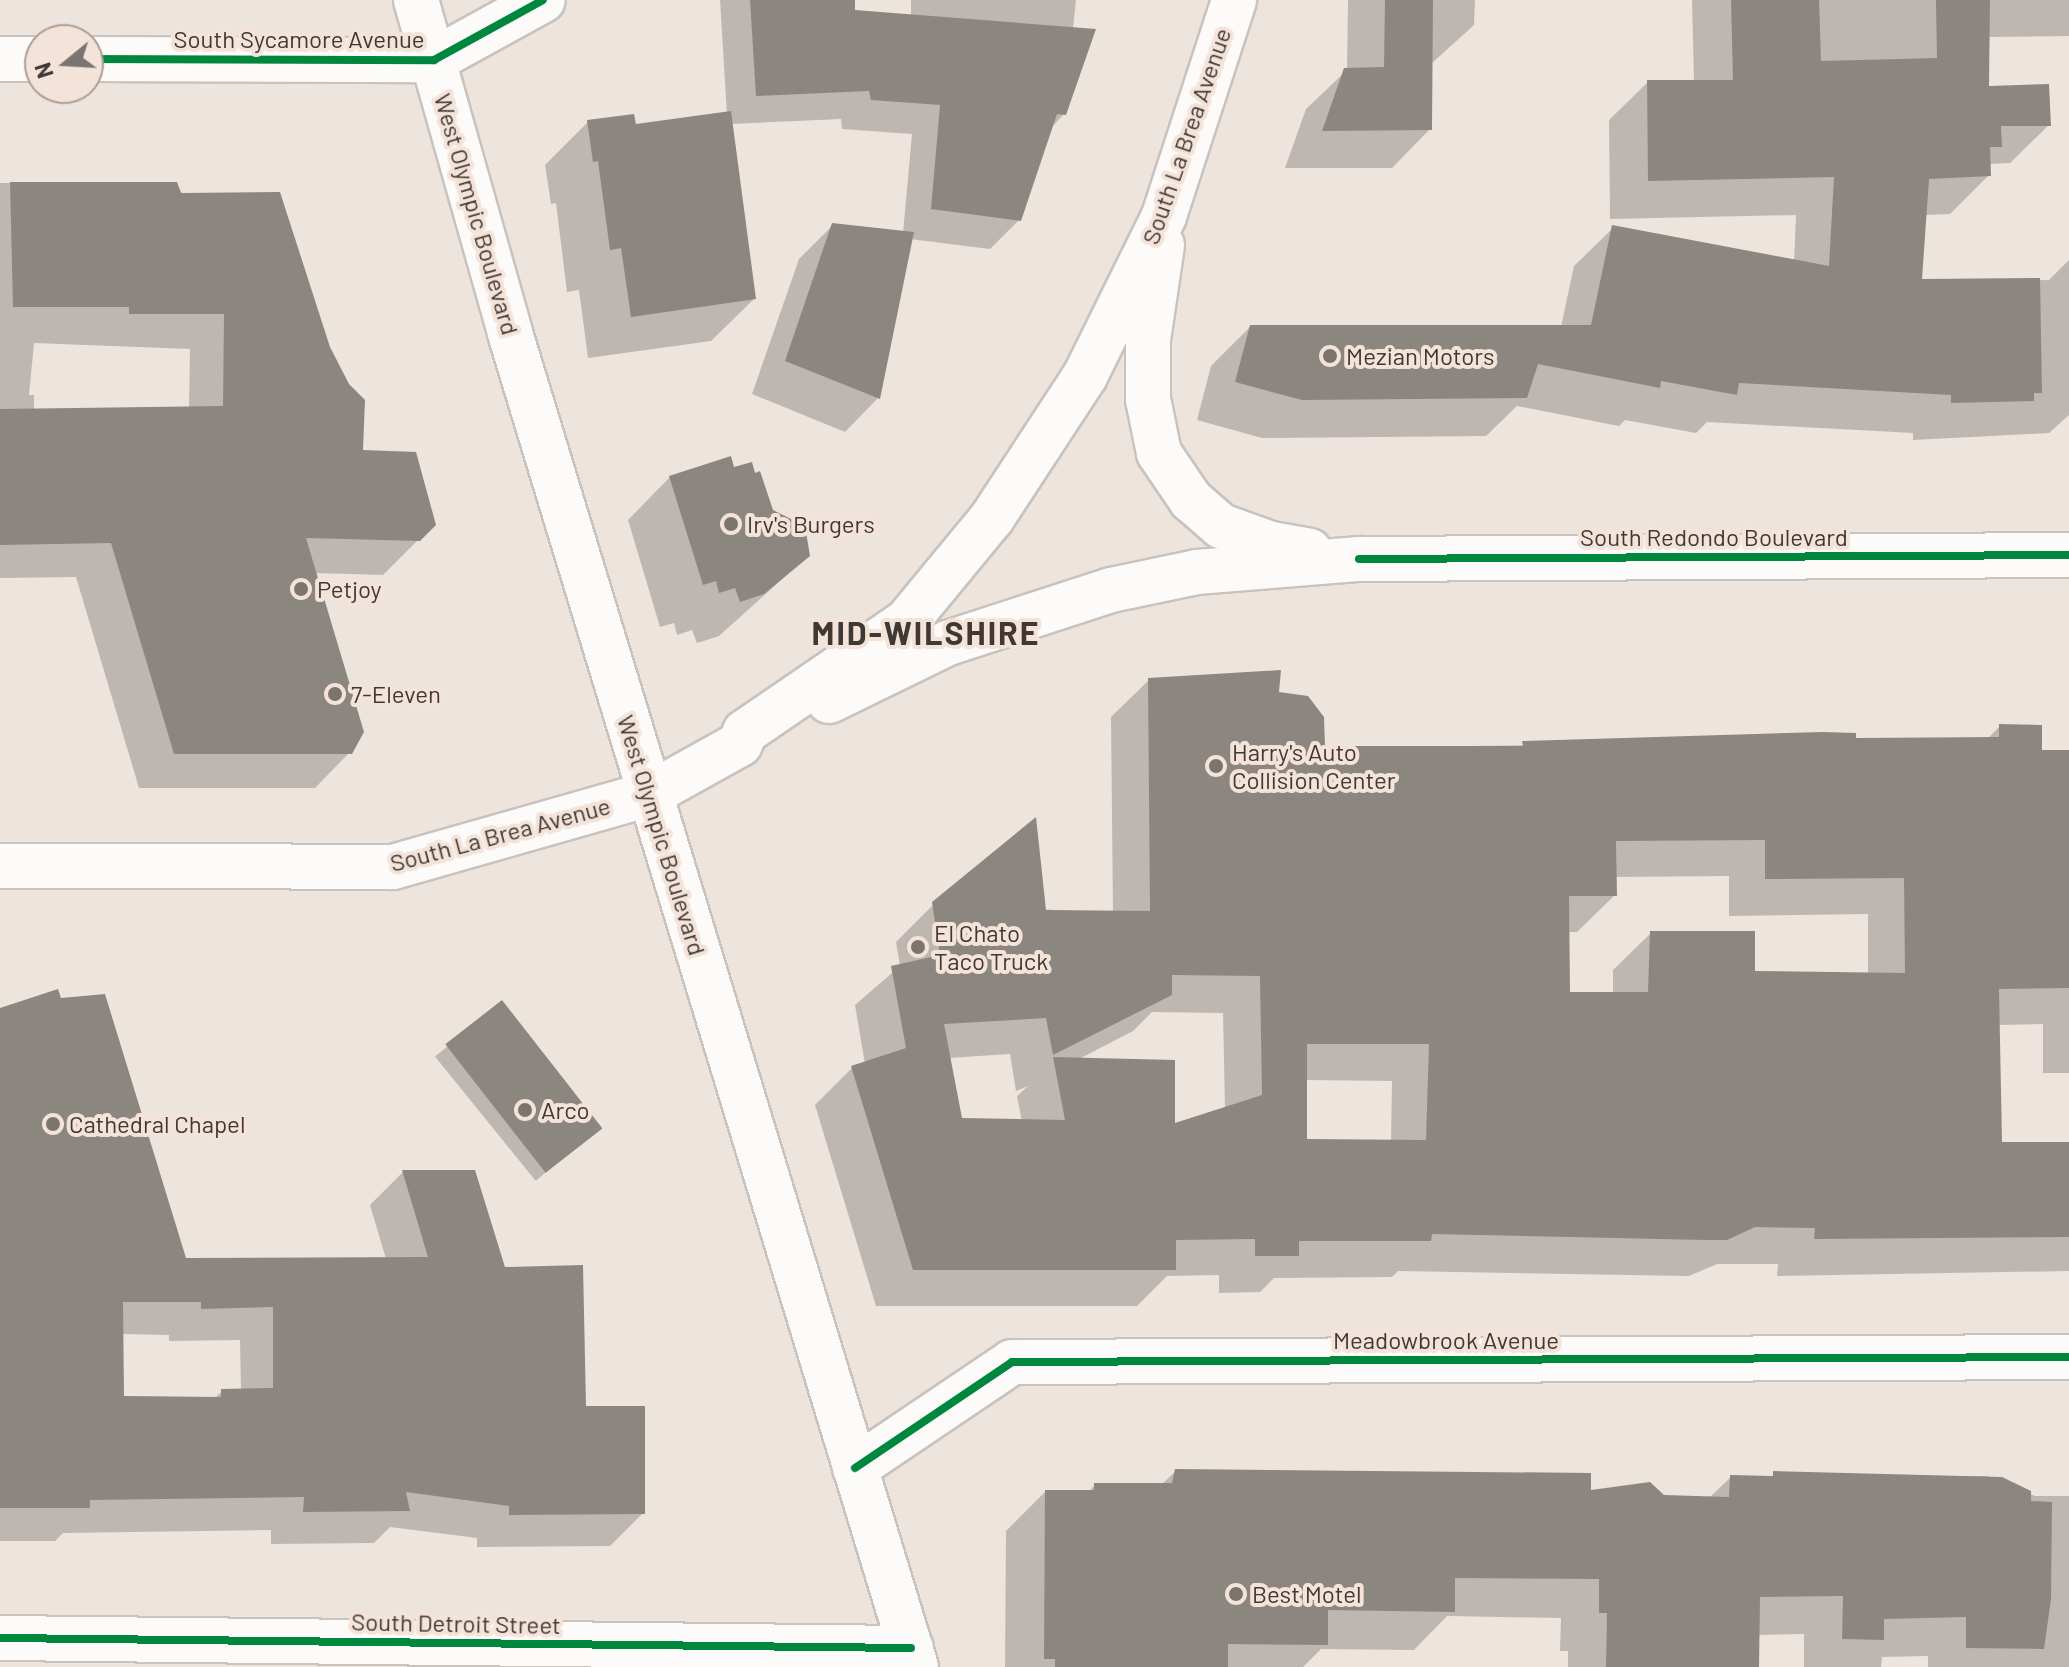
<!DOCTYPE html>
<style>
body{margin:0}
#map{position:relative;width:2069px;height:1667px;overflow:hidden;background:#eee4de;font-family:Barlow,sans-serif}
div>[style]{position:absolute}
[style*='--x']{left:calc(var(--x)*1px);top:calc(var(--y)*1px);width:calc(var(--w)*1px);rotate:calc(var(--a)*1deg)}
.shadow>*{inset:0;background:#0003;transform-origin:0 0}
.building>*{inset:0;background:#8c8681;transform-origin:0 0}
.roads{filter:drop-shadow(2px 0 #c9c2bd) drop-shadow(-2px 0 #c9c2bd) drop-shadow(0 2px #c9c2bd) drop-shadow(0 -2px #c9c2bd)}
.minor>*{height:44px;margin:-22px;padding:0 22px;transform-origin:22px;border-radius:22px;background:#fcfbfa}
.tertiary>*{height:44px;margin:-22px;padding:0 22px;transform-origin:22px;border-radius:22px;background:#fcfbfa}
.primary>*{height:44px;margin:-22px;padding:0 22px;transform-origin:22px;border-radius:22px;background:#fcfbfa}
.cycleway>*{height:8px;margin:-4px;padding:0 4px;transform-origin:4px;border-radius:4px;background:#00873e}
.dots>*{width:22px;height:22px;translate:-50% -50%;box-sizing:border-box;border:4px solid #f4e3d8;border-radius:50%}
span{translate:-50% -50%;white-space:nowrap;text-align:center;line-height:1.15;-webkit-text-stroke:8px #f4e3d8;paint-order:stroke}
.street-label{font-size:24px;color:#3f3834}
.poi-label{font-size:24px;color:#3f3834}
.left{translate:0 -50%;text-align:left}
.district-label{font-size:32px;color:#3f3834;font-weight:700;letter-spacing:2px}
.north{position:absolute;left:24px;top:24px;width:80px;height:80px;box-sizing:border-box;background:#f4e3d8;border:2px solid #ac9f96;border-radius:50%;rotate:252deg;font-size:22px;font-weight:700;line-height:32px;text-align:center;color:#3f3834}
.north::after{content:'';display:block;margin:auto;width:28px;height:36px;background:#7c7470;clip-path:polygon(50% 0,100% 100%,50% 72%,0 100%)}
</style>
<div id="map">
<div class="shadow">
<div style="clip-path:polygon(720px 0,853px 0,854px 12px,911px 16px,911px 0,1076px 0,1064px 114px,1051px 128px,1019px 220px,990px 249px,910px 239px,878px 398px,845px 432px,752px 394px,799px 259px,833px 225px,903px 233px,912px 134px,842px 129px,841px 119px,731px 124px,754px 299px,711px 341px,588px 358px,579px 290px,567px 292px,556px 203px,551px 204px,545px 165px,588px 122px,634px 126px,727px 114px)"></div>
<div style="clip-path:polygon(1348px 0,1475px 0,1474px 25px,1431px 64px,1430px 129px,1392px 168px,1285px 168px,1306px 109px,1347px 70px)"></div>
<div style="clip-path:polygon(1692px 0,2069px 0,2069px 36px,1987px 37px,1987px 88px,2049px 125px,2010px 163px,1988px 164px,1989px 175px,1950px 214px,1925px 215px,1920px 281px,2049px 280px,2069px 260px,2069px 415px,2049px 433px,1913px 440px,1913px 433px,1707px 422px,1696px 433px,1625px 420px,1619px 426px,1517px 406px,1486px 436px,1262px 438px,1197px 420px,1211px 366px,1250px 327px,1561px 327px,1574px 266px,1613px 228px,1794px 262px,1796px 215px,1610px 219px,1609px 120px,1648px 82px,1694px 82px)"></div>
<div style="clip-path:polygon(evenodd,0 183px,175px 183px,361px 452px,434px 524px,383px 575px,315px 573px,350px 752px,315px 788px,139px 788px,76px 577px,0 578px,0 183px,34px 343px,190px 349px,189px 409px,34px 411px,34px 395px,29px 395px,34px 343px)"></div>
<div style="clip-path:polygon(733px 470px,808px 556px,719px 636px,697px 643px,692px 630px,677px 635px,674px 623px,660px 627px,628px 520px,670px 477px)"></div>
<div style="clip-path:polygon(evenodd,1149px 680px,1277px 693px,1323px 748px,1987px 739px,2000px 726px,2040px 752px,2069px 752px,2069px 1073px,2043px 1073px,2043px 1024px,1998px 1025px,2000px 1144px,2069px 1144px,2069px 1271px,1777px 1276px,1778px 1264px,1717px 1264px,1689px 1276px,1398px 1271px,1392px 1277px,1274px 1278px,1260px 1292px,1219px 1293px,1219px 1275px,1167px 1276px,1137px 1306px,876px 1306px,815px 1105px,852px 1068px,865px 1064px,855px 1005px,900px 966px,896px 942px,934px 904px,1113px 913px,1111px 717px,1149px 680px,1729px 876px,1729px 916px,1868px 914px,1868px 974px,1753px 973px,1651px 933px,1613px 970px,1613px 994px,1568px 994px,1567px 932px,1577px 932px,1615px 895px,1614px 877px,1729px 876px,1149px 680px,1152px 1012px,1223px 1013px,1225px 1109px,1173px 1126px,1077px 1060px,1133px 1031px,1152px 1012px,1149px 680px,1010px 1054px,1016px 1091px,1028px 1086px,1017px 1096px,1022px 1122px,960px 1120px,948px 1058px,1010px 1054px,1149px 680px,1305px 1080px,1392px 1081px,1391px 1142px,1305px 1141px,1305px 1080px)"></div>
<div style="left:501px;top:1003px;width:160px;height:85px;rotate:51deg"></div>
<div style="clip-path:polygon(evenodd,0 1010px,185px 1260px,386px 1259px,370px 1205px,403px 1172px,503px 1269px,643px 1513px,610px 1546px,477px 1547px,477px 1538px,390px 1527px,374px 1543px,271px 1544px,271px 1530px,63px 1533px,55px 1541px,0 1541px,0 1010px,121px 1334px,169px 1335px,169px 1341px,240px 1340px,241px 1390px,222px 1391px,214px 1399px,122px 1398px,121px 1334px)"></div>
<div style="clip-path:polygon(1176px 1471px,1589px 1475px,1589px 1493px,1709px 1498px,1731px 1477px,1988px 1476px,2035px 1496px,2069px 1496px,2069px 1667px,1928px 1667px,1928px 1656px,1882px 1657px,1881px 1667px,1804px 1667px,1804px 1634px,1758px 1635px,1757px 1667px,1568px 1667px,1568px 1651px,1560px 1651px,1561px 1618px,1447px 1616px,1414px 1650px,1321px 1649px,1303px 1667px,1005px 1667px,1006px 1531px,1045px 1492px,1088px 1492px,1095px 1485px,1161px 1485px)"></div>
</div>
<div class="building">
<div style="clip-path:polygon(750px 0,855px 0,855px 10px,1096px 29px,1066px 115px,1057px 114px,1021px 221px,931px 209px,940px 105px,871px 100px,869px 91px,756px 96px)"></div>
<div style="clip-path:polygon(1385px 0,1433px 0,1432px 130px,1322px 131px,1344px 68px,1384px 67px)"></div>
<div style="clip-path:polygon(1731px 0,1819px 0,1821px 61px,1937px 58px,1936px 0,1990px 0,1989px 86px,2049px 84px,2051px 126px,2001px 126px,2002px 147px,1990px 147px,1991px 176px,1929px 179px,1922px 279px,2040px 278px,2042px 393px,2034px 393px,2034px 401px,1951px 403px,1951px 395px,1739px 383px,1737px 395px,1661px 381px,1660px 388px,1538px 364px,1527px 398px,1302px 400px,1235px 382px,1250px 325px,1591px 325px,1612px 225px,1829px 266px,1834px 177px,1648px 181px,1647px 80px,1733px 80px)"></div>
<div style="clip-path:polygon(731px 111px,756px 299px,631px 317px,621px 248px,610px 250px,598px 161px,593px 162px,587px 120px,634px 114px,636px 124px)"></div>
<div style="clip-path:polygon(10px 182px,177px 182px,181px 193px,280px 192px,330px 347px,349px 384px,365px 400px,363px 450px,416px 452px,436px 525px,420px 541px,306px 538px,364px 732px,352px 754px,174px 754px,111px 543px,0 545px,0 409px,223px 406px,224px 314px,129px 314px,129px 307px,13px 307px)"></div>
<div style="clip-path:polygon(832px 223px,914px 232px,880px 399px,785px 361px)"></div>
<div style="clip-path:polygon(731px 456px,734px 467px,752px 462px,755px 473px,760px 471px,773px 510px,805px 526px,810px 556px,764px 594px,740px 602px,735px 588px,719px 593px,716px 581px,703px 585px,669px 476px)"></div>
<div style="clip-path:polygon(evenodd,1281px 670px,1279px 692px,1308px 696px,1324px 717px,1325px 746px,1523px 746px,1522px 741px,1822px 732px,1856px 733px,1856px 738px,1999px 737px,1999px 724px,2042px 725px,2042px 750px,2069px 750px,2069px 988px,1999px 989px,2002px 1142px,2069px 1142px,2069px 1237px,1814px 1239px,1815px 1228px,1755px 1227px,1727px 1240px,1705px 1240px,1432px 1234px,1431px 1241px,1299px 1241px,1299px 1256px,1255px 1256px,1255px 1239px,1176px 1240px,1176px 1270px,913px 1270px,851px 1066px,906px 1048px,891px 966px,940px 955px,932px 902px,1036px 817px,1046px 910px,1150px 911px,1148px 678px,1281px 670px,1765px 840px,1765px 879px,1904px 878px,1905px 973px,1755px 971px,1755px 931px,1650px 931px,1648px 992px,1570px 992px,1569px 896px,1617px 896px,1616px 841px,1765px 840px,1281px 670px,1172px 975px,1260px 976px,1262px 1095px,1175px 1123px,1175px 1060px,1053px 1057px,1065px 1120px,962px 1118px,944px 1024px,1046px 1018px,1053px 1055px,1172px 995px,1172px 975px,1281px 670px,1307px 1044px,1429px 1044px,1426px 1140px,1307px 1139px,1307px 1044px)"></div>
<div style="clip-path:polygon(evenodd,58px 989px,61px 998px,105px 994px,186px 1258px,428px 1257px,402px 1170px,475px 1170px,505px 1267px,583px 1265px,586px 1406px,645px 1406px,645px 1514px,509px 1515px,509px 1506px,406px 1492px,410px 1511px,303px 1512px,304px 1497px,90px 1500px,90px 1508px,0 1508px,0 1008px,58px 989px,123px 1302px,201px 1302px,201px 1309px,273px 1307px,273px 1388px,221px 1389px,221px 1397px,124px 1396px,123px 1302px)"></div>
<div style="left:502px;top:1000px;width:163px;height:72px;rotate:52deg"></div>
<div style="clip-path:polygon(1175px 1469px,1591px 1473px,1591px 1490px,1650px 1482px,1664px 1495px,1729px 1497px,1730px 1475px,1773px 1476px,1773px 1471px,2002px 1477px,2031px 1491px,2031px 1501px,2052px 1502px,2051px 1599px,2044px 1649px,1966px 1648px,1966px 1617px,1884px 1619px,1884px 1640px,1842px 1639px,1843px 1596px,1760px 1597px,1759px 1667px,1606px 1667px,1607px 1613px,1599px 1613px,1599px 1579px,1455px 1578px,1455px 1612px,1328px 1610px,1328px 1645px,1228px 1644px,1228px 1667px,1055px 1667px,1055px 1659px,1044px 1659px,1045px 1490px,1094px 1490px,1094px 1483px,1172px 1483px)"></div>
</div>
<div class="roads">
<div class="minor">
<div style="--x:0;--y:59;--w:40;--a:0"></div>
<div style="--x:88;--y:59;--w:346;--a:0.2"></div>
<div style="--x:434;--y:60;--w:124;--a:-28.8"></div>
<div style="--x:855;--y:1468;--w:189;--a:-34"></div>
<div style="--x:1012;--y:1362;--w:1057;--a:-0.27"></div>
<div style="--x:0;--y:1638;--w:911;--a:0.63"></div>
</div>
<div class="tertiary">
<div style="--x:1359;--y:559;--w:710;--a:-0.32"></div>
</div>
<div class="primary">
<div style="--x:416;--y:0;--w:346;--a:74.2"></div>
<div style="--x:510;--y:333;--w:1394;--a:73.07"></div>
<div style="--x:1162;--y:245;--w:96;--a:98.4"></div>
<div style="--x:1148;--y:340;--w:59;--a:90"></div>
<div style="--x:1148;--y:399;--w:55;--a:78.5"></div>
<div style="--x:1159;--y:453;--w:57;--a:55.8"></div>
<div style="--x:1191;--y:500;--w:40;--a:41"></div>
<div style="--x:1221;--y:526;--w:53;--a:19.8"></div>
<div style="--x:1271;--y:544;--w:39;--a:10"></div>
<div style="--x:829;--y:701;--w:132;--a:-26"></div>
<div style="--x:948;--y:643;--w:171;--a:-18"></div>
<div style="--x:1111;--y:590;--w:88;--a:-11.8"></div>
<div style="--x:1197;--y:572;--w:163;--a:-4.6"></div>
<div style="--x:0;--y:866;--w:393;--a:0.1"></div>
<div style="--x:393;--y:867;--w:267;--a:-15.9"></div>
<div style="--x:650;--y:794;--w:103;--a:-29.1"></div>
<div style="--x:740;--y:744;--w:13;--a:-67"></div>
<div style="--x:745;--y:732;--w:196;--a:-34.4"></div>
<div style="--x:907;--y:621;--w:134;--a:-50.5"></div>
<div style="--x:992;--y:518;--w:170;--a:-56.8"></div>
<div style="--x:1085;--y:376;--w:178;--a:-63.7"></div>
<div style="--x:1164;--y:216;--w:227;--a:-72"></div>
</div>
</div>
<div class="cycleway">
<div style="--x:88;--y:59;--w:346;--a:0.2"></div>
<div style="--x:434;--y:60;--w:124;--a:-28.8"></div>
<div style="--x:1359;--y:559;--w:710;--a:-0.32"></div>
<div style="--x:855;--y:1468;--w:189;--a:-34"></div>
<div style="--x:1012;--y:1362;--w:1057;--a:-0.27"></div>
<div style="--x:0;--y:1638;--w:911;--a:0.63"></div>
</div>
<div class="dots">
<div style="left:1330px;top:356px;background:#7c7470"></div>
<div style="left:731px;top:524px;background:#7c7470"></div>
<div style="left:301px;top:589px;background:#7c7470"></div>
<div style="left:335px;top:694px;background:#7c7470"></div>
<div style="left:1216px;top:766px;background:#7c7470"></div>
<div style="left:918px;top:947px;background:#7c7470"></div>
<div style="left:525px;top:1110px;background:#7c7470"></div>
<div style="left:53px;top:1124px;background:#7c7470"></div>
<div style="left:1236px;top:1594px;background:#7c7470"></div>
</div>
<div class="street-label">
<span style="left:299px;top:39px">South Sycamore Avenue</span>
<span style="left:1186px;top:136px;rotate:-71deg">South La Brea Avenue</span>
<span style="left:477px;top:214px;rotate:74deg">West Olympic Boulevard</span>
<span style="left:1714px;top:537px">South Redondo Boulevard</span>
<span style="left:500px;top:834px;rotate:-15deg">South La Brea Avenue</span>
<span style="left:662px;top:835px;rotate:73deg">West Olympic Boulevard</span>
<span style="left:1446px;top:1340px">Meadowbrook Avenue</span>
<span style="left:456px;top:1623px;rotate:1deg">South Detroit Street</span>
</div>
<div class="poi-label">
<span class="left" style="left:1346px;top:356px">Mezian Motors</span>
<span class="left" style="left:747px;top:524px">Irv's Burgers</span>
<span class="left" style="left:317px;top:589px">Petjoy</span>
<span class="left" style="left:351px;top:694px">7-Eleven</span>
<span class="left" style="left:1232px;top:766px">Harry's Auto<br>Collision Center</span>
<span class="left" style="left:934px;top:947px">El Chato<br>Taco Truck</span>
<span class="left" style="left:541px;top:1110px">Arco</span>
<span class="left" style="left:69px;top:1124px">Cathedral Chapel</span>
<span class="left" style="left:1252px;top:1594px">Best Motel</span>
</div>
<div class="district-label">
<span style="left:926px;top:632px">MID-WILSHIRE</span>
</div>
<div class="north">N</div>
</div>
